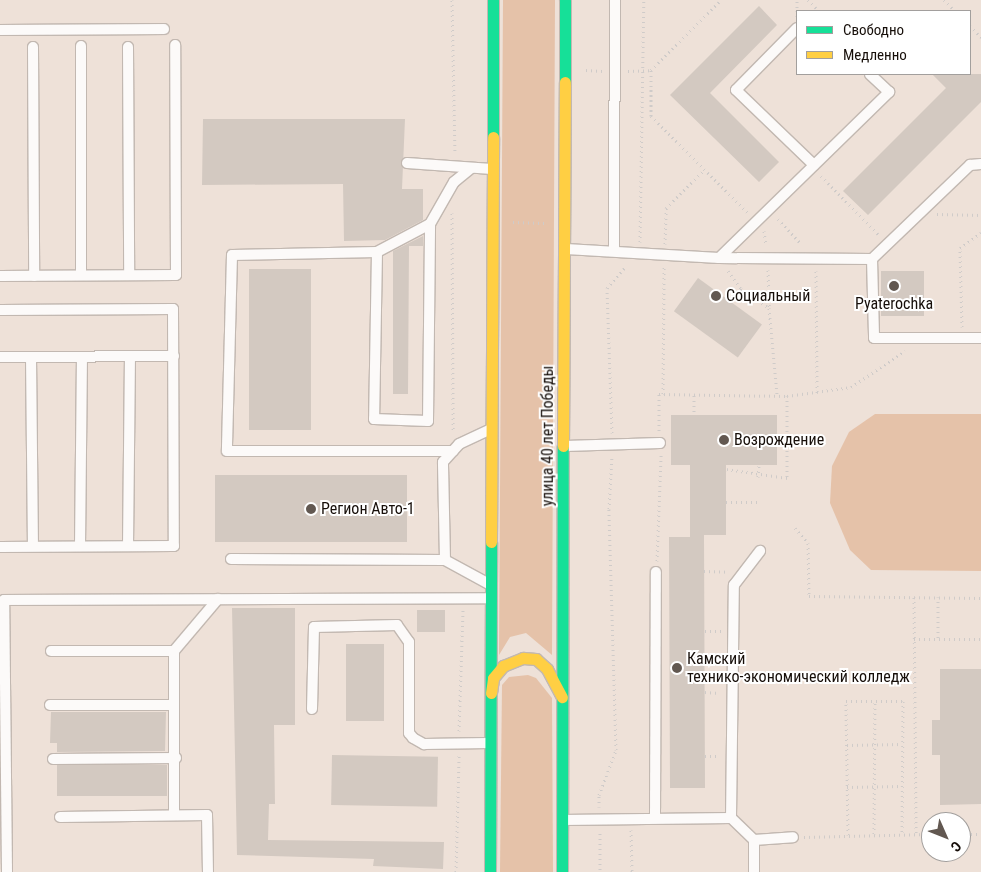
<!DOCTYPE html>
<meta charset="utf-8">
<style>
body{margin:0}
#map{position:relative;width:981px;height:872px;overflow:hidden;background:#eee1d8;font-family:"Roboto Condensed",sans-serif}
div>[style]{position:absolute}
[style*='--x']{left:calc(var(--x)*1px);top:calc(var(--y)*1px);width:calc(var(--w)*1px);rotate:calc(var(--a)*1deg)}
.green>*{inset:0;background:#e5c2a9}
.building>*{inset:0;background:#d3c9c1;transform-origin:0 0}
.path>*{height:3px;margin-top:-1.5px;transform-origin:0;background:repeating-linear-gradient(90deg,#cfcbc9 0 1px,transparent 0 5px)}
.roads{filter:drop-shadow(1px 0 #c2b8b1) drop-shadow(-1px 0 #c2b8b1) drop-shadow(0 1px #c2b8b1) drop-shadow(0 -1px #c2b8b1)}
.lane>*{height:10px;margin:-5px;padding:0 5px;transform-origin:5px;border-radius:5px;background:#fcfaf9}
.fast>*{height:11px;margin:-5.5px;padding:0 5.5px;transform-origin:5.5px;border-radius:5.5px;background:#16e098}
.slow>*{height:11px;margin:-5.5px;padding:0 5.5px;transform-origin:5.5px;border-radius:5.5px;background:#ffcf43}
.dots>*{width:14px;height:14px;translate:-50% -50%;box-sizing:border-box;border:2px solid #fff;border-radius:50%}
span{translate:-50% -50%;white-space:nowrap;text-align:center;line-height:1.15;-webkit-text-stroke:4px #fff;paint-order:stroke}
.poi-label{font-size:16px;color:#160e09}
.left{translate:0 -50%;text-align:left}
.street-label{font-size:16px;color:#160e09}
.legend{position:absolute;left:796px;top:10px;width:175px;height:65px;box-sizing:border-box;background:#fff;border:1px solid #a29f9d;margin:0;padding:6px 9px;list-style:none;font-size:15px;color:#160e09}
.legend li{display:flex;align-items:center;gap:10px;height:25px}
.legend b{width:25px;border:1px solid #a29f9d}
.north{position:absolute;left:921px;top:812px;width:50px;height:50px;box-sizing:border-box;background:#fff;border:1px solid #a29f9d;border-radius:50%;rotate:134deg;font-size:14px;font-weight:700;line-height:20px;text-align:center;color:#160e09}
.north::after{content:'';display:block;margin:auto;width:18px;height:22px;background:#625851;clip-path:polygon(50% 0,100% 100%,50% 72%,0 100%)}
</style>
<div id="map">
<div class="green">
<div style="clip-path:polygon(503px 0,555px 0,552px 655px,526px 633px,510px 637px,499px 655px)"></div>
<div style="clip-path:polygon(875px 414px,981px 414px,981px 571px,871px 570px,850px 550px,830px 503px,832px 466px,849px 432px)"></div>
<div style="clip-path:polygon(528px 675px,536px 678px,552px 698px,553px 872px,500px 872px,502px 685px,509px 677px)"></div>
</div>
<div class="building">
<div style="clip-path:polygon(759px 6px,777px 25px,710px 93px,779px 162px,759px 182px,670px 95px)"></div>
<div style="clip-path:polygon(932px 74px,981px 74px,981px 102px,868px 215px,843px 191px,946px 88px)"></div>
<div style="clip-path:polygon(203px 119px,405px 119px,402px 189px,423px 189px,423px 220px,385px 240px,344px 241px,343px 184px,202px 185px)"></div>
<div style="clip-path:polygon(423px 236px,423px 246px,409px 246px,408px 394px,393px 394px,393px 251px)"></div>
<div style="left:249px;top:269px;width:62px;height:161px"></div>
<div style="left:881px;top:271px;width:43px;height:45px"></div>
<div style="left:698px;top:278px;width:79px;height:41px;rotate:36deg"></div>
<div style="clip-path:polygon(671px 415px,777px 415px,777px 465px,726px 465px,726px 535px,704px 535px,705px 788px,670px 788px,669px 537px,690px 537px,690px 465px,671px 465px)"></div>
<div style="left:407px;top:475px;width:67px;height:192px;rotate:90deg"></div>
<div style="clip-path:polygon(232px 608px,295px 608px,295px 725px,274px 725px,275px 804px,269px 804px,268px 840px,444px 842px,443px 869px,373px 866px,374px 859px,237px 855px)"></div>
<div style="left:417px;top:610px;width:28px;height:22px"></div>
<div style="left:346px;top:644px;width:38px;height:77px"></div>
<div style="clip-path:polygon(940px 669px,981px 669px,981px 804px,940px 805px,940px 755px,932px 755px,932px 720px,940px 720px)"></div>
<div style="clip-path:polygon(51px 712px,166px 712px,165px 751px,57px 752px,57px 743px,50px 743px)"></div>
<div style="left:332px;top:755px;width:106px;height:50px;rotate:1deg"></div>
<div style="left:167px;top:765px;width:31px;height:110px;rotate:90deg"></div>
</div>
<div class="path">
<div style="--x:452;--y:0;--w:154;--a:88.9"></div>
<div style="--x:808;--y:0;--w:16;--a:45"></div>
<div style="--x:944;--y:0;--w:16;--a:45"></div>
<div style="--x:797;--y:17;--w:17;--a:-90"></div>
<div style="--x:970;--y:26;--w:16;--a:45"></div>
<div style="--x:586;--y:70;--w:16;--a:4"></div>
<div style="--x:651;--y:70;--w:46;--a:90"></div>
<div style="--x:651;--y:116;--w:136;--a:45"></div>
<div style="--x:628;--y:71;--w:23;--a:-2"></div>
<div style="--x:651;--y:70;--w:99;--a:-45"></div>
<div style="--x:821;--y:176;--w:83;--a:45.5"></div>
<div style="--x:452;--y:213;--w:219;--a:89.7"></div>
<div style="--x:937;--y:214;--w:44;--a:1.3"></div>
<div style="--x:778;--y:219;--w:34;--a:47"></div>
<div style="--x:513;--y:222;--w:31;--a:2"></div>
<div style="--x:764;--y:231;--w:14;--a:82"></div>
<div style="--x:640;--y:242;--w:242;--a:-89.1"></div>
<div style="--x:665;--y:244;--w:36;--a:-88"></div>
<div style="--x:666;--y:208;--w:54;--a:-45"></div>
<div style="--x:768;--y:270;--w:38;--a:88"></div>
<div style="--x:728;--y:271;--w:22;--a:54"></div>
<div style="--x:741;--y:289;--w:34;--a:34"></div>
<div style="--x:769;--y:308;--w:87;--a:84.7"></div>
<div style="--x:816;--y:271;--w:123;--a:89.5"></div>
<div style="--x:730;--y:300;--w:16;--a:-45"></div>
<div style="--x:962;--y:327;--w:79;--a:-91.5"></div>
<div style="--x:960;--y:248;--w:26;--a:-36"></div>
<div style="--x:663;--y:394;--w:127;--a:-89.5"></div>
<div style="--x:694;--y:395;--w:20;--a:90"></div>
<div style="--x:787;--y:396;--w:65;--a:-8"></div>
<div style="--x:851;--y:387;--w:65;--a:-33.7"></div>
<div style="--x:659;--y:431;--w:37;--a:-90"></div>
<div style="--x:659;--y:394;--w:128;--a:0.9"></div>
<div style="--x:787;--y:396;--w:82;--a:90"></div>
<div style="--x:787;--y:478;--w:62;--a:-171.6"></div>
<div style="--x:612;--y:433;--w:145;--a:-92"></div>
<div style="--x:607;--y:288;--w:29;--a:-49"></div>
<div style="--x:758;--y:477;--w:12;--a:-85"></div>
<div style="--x:726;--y:502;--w:34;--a:0"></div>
<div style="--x:795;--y:528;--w:20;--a:49"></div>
<div style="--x:808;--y:543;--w:53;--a:88.9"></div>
<div style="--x:809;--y:596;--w:172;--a:0.7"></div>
<div style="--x:657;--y:561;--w:106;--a:-87.8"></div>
<div style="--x:704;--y:571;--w:25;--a:2"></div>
<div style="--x:914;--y:597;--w:238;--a:89.5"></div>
<div style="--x:938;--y:597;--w:42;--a:90"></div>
<div style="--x:705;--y:631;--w:17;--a:0"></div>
<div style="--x:914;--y:639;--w:67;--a:0"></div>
<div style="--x:705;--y:692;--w:14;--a:4"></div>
<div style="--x:459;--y:731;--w:121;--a:-88.1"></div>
<div style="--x:847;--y:745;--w:55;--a:-1"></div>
<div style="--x:705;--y:756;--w:15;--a:0"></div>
<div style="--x:847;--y:787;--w:55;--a:-1"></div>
<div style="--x:599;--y:807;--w:12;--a:-90"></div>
<div style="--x:599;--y:795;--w:48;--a:-69.3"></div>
<div style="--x:616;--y:750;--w:241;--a:-91.7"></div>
<div style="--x:609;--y:509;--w:53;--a:-86.8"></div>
<div style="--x:631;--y:830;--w:42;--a:88.6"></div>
<div style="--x:600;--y:833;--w:39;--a:90"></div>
<div style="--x:874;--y:834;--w:133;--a:-89.6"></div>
<div style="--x:961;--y:834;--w:20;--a:0"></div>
<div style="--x:848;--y:835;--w:134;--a:-90.9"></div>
<div style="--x:846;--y:701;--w:57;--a:0"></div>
<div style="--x:903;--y:701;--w:133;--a:90.4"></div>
<div style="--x:804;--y:837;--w:127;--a:-1.4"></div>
<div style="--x:456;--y:872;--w:117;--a:-88.5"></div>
</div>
<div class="roads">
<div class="lane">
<div style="--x:797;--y:28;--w:87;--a:134.5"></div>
<div style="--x:736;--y:90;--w:108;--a:43.9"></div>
<div style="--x:0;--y:30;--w:164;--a:-0.3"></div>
<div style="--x:81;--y:46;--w:229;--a:90"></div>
<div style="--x:33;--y:47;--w:229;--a:89.7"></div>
<div style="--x:128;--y:47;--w:228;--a:89.7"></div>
<div style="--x:407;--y:163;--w:85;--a:4"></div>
<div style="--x:430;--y:224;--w:60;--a:152.2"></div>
<div style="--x:377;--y:252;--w:167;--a:91"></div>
<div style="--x:374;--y:419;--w:54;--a:2.1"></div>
<div style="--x:428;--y:421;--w:197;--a:-89.4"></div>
<div style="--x:430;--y:224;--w:48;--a:-60.3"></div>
<div style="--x:454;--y:182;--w:22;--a:-39"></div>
<div style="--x:566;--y:249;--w:153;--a:3.4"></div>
<div style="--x:719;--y:258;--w:153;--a:0.4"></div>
<div style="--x:872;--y:259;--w:136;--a:-43.8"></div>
<div style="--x:970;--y:165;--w:11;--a:-5"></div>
<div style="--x:614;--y:250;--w:250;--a:-89.8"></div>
<div style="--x:377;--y:252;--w:145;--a:178.8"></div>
<div style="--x:232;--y:255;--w:196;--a:91.5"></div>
<div style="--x:227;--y:451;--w:226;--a:0"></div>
<div style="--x:719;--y:258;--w:238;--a:-44.3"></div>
<div style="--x:889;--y:92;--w:26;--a:-137"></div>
<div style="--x:872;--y:259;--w:79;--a:88.5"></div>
<div style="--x:874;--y:338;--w:107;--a:0"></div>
<div style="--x:0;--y:276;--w:176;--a:-0.3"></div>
<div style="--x:176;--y:275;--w:230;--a:-90.2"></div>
<div style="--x:0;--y:310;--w:173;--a:-0.3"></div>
<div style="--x:173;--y:309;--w:237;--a:89.8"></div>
<div style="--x:174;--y:546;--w:174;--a:179.7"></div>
<div style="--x:0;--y:357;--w:174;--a:-0.3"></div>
<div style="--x:31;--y:357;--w:189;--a:89.4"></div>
<div style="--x:565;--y:446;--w:95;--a:-1.8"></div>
<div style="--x:80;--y:546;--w:189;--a:-89.4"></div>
<div style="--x:128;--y:546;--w:190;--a:-89.4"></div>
<div style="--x:231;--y:559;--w:214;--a:0.3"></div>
<div style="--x:489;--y:584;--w:50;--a:-151.4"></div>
<div style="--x:445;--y:560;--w:98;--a:-91.2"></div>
<div style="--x:443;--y:462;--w:24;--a:-48"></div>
<div style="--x:459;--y:444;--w:33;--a:-25"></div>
<div style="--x:51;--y:651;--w:123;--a:0"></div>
<div style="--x:50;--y:705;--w:124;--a:0"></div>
<div style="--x:312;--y:709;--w:82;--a:-88.6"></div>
<div style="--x:314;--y:627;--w:83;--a:-1.4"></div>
<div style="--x:397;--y:625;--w:21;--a:55"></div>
<div style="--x:409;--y:642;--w:91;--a:90"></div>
<div style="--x:409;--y:733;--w:6;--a:51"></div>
<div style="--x:413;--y:738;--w:13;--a:29"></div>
<div style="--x:424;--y:744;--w:64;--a:-0.9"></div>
<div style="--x:53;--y:759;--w:123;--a:-0.5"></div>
<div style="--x:174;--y:815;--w:164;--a:-90"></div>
<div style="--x:174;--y:651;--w:68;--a:-49.8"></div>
<div style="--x:60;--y:817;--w:147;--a:-0.8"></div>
<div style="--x:207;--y:815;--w:57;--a:89"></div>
<div style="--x:655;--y:817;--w:245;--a:-89.8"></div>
<div style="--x:563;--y:820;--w:168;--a:-0.7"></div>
<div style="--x:754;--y:840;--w:39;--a:-4"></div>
<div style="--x:7;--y:872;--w:272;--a:-90.6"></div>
<div style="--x:4;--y:600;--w:485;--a:-0.2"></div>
<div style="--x:754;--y:872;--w:32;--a:-90"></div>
<div style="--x:754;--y:840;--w:32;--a:-136"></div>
<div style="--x:731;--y:818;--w:233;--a:-89.3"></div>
<div style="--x:734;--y:585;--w:43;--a:-52.6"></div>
</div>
<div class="fast">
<div style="--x:565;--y:82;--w:82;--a:-90"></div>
<div style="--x:493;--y:137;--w:137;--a:-90"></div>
<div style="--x:490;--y:872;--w:330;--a:-89.8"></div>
<div style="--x:562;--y:872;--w:426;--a:-89.9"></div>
</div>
<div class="slow">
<div style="--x:563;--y:446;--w:364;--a:-89.7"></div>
<div style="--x:491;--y:542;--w:405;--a:-89.7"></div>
<div style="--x:491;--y:693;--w:15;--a:-82"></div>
<div style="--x:493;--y:678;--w:16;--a:-50"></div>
<div style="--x:503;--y:666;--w:22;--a:-22"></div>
<div style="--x:523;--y:658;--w:13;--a:4"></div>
<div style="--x:536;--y:659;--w:15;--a:42"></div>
<div style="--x:547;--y:669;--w:32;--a:62"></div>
</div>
</div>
<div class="dots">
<div style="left:894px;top:286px;background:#625851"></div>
<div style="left:716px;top:296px;background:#625851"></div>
<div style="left:724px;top:440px;background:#625851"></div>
<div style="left:311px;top:509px;background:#625851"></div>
<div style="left:677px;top:668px;background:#625851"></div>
</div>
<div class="poi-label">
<span class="left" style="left:726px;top:296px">Социальный</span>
<span style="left:894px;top:304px">Pyaterochka</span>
<span class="left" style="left:734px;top:440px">Возрождение</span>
<span class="left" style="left:321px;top:509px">Регион Авто-1</span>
<span class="left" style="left:687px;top:668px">Камский<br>технико-экономический колледж</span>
</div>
<div class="street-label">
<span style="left:548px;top:436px;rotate:-90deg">улица 40 лет Победы</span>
</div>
<ul class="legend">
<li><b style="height:6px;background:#16e098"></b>Свободно</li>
<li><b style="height:6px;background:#ffcf43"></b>Медленно</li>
</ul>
<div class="north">С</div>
</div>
